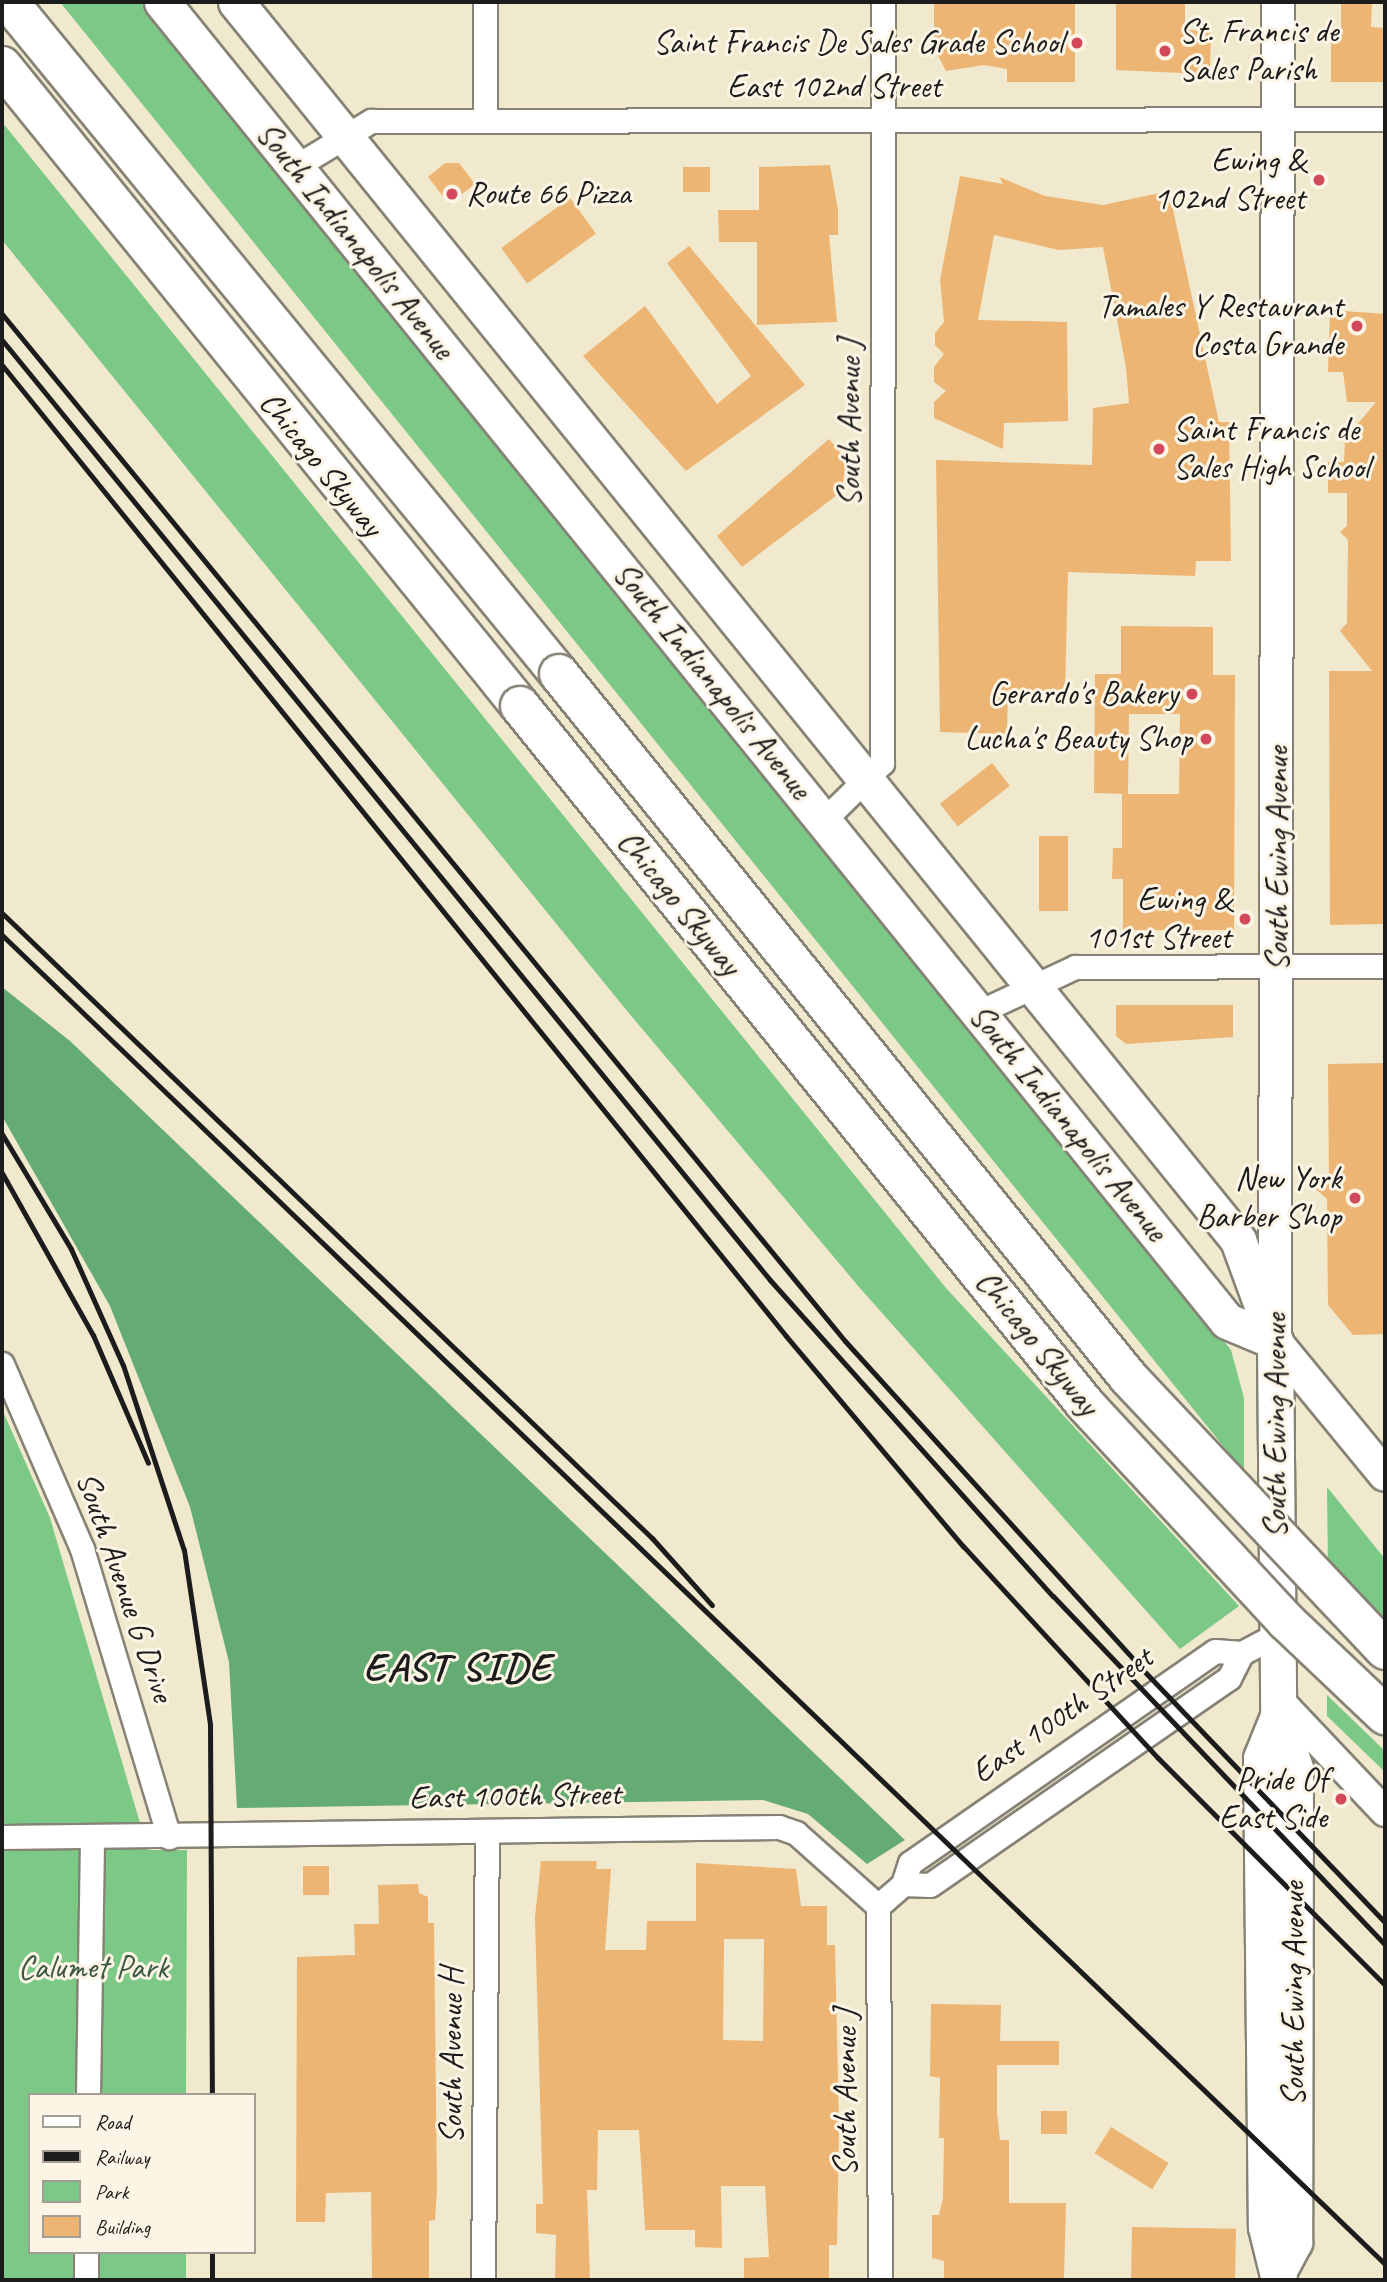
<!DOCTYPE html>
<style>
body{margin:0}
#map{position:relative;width:1387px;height:2282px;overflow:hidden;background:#f0e9ce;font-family:Caveat,sans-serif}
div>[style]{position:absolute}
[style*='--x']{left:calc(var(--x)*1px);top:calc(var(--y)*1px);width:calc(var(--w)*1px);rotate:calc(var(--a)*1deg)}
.green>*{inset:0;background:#7bc887}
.forest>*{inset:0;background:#64ac74}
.building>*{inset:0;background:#ecb573;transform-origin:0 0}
.roads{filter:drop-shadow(2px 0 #868275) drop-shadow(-2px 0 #868275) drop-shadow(0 2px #868275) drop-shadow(0 -2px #868275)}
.minor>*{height:23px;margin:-11.5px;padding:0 11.5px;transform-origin:11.5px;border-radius:11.5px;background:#fff}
.tertiary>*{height:28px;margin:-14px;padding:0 14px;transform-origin:14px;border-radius:14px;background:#fff}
.secondary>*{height:32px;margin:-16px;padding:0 16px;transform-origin:16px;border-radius:16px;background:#fff}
.primary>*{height:35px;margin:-17.5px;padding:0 17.5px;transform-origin:17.5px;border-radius:17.5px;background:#fff}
.motorway>*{height:38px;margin:-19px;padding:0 19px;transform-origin:19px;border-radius:19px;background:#fff}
.rail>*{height:5px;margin:-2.5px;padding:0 2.5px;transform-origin:2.5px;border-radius:2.5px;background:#1c1c1c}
.bridges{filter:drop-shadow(2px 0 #868275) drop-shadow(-2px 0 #868275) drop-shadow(0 2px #868275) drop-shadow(0 -2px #868275)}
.motorway-bridge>*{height:38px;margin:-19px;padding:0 19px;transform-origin:19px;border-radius:19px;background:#fff}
.dots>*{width:19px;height:19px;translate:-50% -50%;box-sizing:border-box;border:4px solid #fcf5e5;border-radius:50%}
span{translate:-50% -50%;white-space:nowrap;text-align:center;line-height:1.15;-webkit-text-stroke:6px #fcf5e5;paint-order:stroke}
.poi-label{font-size:33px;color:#1c1c1c}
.left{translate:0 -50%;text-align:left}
.right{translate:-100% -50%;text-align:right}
.street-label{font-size:33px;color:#1c1c1c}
.park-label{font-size:33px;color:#3d5841}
.district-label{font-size:40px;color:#1c1c1c;font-weight:700;letter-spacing:2px}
.frame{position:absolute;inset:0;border:4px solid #1c1c1c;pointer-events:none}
.legend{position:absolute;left:28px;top:2093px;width:228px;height:161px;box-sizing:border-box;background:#fcf5e5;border:2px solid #a29e95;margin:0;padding:9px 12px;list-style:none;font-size:21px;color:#1c1c1c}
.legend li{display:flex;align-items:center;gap:14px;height:35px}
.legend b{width:35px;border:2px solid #a29e95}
</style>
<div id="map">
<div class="green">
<div style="clip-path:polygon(60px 2px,141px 2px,1231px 1350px,1244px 1398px,1244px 1472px)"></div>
<div style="clip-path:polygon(2px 122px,946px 1288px,1239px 1606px,1180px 1649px,859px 1287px,623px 1006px,2px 240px)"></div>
<div style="clip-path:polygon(2px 1409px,50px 1518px,148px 1850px,187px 1850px,186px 2095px,30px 2095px,30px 2252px,186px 2252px,186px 2280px,2px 2280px)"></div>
<div style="clip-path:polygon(1327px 1487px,1385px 1559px,1385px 1638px,1328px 1570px)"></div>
<div style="clip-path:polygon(1327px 1695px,1385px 1751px,1385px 1772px,1327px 1716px)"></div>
</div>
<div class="forest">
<div style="clip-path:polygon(2px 987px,70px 1041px,905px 1840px,867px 1864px,808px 1814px,763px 1800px,237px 1808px,229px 1662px,190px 1507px,110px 1306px,2px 1116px)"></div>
</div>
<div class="building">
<div style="clip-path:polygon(934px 2px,1075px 2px,1075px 82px,1007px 82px,1007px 69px,984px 65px,946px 71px,934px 48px)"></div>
<div style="clip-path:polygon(1116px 2px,1185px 2px,1185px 29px,1211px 33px,1210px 68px,1203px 74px,1116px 70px)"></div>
<div style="clip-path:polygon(1341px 2px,1372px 2px,1371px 27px,1385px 28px,1385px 82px,1331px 82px,1331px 28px,1341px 28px)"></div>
<div style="clip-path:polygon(445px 163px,459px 163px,475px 184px,449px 204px,428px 177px)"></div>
<div style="clip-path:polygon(830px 165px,838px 210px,838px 235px,829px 235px,837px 322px,757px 325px,757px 242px,719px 242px,718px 210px,759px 210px,759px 167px)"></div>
<div style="left:683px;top:167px;width:27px;height:25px"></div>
<div style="clip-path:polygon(960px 176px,1003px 184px,999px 177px,1045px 196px,1103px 205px,1169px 191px,1219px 422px,1229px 422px,1231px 561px,1196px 561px,1195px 576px,1068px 572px,1065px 691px,1008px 690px,1007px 734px,940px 732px,936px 460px,1092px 465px,1093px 408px,1129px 403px,1126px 367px,1103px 247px,1059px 250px,994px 235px,978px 320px,1067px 322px,1068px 421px,1004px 423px,1003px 449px,934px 418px,934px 402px,946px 391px,934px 382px,934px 367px,944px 354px,935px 345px,935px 333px,944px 322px,940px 280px)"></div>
<div style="left:570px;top:198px;width:44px;height:85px;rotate:54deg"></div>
<div style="clip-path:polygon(689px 246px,805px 385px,686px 471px,583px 356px,645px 306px,717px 404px,751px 376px,667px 263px)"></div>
<div style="clip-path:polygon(1330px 310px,1385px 314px,1385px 924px,1330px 925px,1329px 671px,1372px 671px,1340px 631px,1347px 623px,1348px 540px,1340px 532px,1347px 526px,1347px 493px,1328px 493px,1328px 462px,1344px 462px,1345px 439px,1376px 402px,1347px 402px,1343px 372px,1328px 372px)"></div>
<div style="clip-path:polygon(829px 439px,847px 461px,841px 492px,742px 567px,717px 536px)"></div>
<div style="clip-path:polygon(1121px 626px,1213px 627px,1213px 675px,1235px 675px,1234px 930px,1123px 930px,1123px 879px,1112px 879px,1113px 848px,1122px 848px,1122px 794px,1179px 794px,1180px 714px,1129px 714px,1128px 794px,1094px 793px,1095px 674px,1121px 674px)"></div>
<div style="left:992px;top:763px;width:29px;height:66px;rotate:52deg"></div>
<div style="left:1039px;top:836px;width:29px;height:75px"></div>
<div style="clip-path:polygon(1116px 1005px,1233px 1005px,1233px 1037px,1126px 1044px,1116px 1036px)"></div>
<div style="clip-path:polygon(1385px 1063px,1385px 1334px,1353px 1335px,1328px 1305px,1327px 1199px,1310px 1184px,1329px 1184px,1328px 1064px)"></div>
<div style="clip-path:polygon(evenodd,541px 1861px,597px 1861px,596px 1869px,611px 1869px,605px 1950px,646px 1950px,647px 1921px,696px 1921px,696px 1863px,796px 1869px,801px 1906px,827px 1906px,827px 1945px,835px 1945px,839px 2127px,837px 2245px,829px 2245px,829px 2280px,744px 2280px,744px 2258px,769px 2257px,765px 2186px,721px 2186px,722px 2248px,695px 2247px,695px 2230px,645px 2230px,639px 2130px,598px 2130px,597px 2190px,587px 2190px,590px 2280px,555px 2280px,556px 2235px,536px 2233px,536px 2204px,543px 2204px,535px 1917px,541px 1861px,724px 1939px,764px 1939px,763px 2041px,723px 2040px,724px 1939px)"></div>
<div style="left:303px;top:1866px;width:26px;height:29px"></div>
<div style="clip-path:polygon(418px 1884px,419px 1893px,428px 1897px,428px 1923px,434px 1923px,437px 2191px,435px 2220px,429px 2221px,429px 2280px,372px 2280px,371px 2192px,326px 2193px,325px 2222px,296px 2222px,297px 1957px,355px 1955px,354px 1924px,379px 1924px,378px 1885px)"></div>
<div style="clip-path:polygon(931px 2004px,1001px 2005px,1000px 2041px,1059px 2041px,1059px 2065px,997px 2065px,997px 2113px,1000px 2140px,1009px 2140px,1009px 2203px,1066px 2203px,1064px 2280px,944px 2280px,944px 2261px,932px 2258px,932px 2215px,939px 2215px,943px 2198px,944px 2138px,939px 2138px,940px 2078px,930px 2076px)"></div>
<div style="left:1041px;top:2111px;width:26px;height:23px"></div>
<div style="left:1111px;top:2127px;width:68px;height:31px;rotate:32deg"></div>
<div style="left:1132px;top:2227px;width:104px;height:53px;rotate:1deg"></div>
</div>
<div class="roads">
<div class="minor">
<div style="--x:485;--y:2;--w:119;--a:90"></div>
<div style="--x:295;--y:167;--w:89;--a:-31.2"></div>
<div style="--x:371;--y:121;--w:1014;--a:-0.11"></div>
<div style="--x:824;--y:820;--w:81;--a:-44.5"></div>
<div style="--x:882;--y:763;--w:761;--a:-89.92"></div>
<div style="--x:979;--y:1012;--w:106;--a:-25.1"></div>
<div style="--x:1075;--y:967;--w:310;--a:-0.2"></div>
<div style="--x:2;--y:1364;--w:202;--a:66.6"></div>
<div style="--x:82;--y:1549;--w:301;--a:73.2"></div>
<div style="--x:2;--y:1837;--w:777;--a:-0.74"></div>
<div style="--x:779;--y:1827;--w:18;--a:19"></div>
<div style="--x:796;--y:1833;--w:110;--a:41.7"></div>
<div style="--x:903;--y:1884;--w:27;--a:2"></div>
<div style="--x:930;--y:1885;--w:364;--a:-34.7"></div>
<div style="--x:1229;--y:1678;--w:28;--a:-63"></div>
<div style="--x:878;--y:1906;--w:33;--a:-41"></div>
<div style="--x:903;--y:1884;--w:22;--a:-72"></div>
<div style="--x:910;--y:1863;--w:371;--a:-34.8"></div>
<div style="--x:1215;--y:1651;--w:27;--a:4"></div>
<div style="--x:1242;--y:1653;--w:38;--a:-28"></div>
<div style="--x:878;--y:1906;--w:374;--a:89.7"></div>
<div style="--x:88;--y:2095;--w:259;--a:-89.1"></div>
<div style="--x:86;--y:2280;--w:28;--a:-90"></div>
<div style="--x:483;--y:2280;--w:448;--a:-89.5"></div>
</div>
<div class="tertiary">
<div style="--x:1279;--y:1700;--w:154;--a:46.6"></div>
</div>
<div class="secondary">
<div style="--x:1278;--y:2;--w:1339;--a:90.13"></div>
<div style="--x:1275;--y:1341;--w:173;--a:50.6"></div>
</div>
<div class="primary">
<div style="--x:162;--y:2;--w:1695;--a:51.08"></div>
<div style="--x:1227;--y:1321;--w:52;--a:22.6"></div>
<div style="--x:236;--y:2;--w:1593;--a:51.01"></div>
<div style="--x:1238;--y:1240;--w:108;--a:69.9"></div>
<div style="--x:1275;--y:1341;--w:375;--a:89.5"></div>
<div style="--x:1278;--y:1716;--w:55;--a:71.9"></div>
<div style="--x:1295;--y:1768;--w:474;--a:90.1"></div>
<div style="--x:1294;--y:2242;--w:32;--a:118"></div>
<div style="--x:1278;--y:1716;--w:45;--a:112"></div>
<div style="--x:1261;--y:1758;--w:469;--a:89.4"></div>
<div style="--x:1266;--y:2227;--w:55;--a:76.2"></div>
</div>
<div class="motorway">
<div style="--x:9;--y:2;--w:868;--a:50.7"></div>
<div style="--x:2;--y:66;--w:823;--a:51.01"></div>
</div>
</div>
<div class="rail">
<div style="--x:2;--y:314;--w:1329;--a:50.62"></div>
<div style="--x:845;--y:1341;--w:445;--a:47.8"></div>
<div style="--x:1144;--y:1671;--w:348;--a:46.2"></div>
<div style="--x:2;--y:340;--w:1214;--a:50.75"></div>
<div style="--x:770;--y:1280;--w:424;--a:48.2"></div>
<div style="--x:1053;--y:1596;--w:482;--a:46.4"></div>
<div style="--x:2;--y:365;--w:1248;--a:51.08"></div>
<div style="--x:786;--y:1336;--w:275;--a:49.9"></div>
<div style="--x:963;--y:1546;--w:288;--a:47.4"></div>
<div style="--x:1158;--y:1758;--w:321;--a:45"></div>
<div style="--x:2;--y:913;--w:902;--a:43.88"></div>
<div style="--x:652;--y:1538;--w:90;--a:48.2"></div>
<div style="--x:2;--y:935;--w:1918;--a:43.86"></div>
<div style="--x:2;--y:1134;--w:134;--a:59"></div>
<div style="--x:71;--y:1249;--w:127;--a:65.9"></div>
<div style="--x:123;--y:1365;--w:195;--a:71.8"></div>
<div style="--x:184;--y:1550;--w:177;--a:81.5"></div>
<div style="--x:210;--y:1725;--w:370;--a:89.7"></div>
<div style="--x:2;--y:1173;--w:186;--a:60.7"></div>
<div style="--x:93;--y:1335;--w:139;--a:66.7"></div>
<div style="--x:212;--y:2280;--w:28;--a:-90"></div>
</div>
<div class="bridges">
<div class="motorway-bridge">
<div style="--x:559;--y:674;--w:904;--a:51.01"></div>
<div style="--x:1128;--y:1377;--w:375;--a:46.7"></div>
<div style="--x:520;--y:706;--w:898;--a:51.01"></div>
<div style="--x:1085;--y:1404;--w:296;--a:47.2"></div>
<div style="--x:1286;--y:1621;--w:137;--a:43.5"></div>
</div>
</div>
<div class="dots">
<div style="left:1077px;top:43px;background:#d1495b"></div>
<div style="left:1165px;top:51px;background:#d1495b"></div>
<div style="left:1319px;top:180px;background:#d1495b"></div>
<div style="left:452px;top:194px;background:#d1495b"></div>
<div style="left:1357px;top:326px;background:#d1495b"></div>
<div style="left:1159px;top:449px;background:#d1495b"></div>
<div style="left:1192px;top:694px;background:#d1495b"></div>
<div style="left:1206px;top:739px;background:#d1495b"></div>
<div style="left:1245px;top:919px;background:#d1495b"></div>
<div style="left:1355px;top:1198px;background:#d1495b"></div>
<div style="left:1341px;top:1799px;background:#d1495b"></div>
</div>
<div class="poi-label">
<span class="left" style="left:1179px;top:51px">St. Francis de<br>Sales Parish</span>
<span class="right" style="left:1063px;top:43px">Saint Francis De Sales Grade School</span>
<span class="right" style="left:1305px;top:180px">Ewing &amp;<br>102nd Street</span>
<span class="left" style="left:466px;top:194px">Route 66 Pizza</span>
<span class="right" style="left:1343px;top:326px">Tamales Y Restaurant<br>Costa Grande</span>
<span class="left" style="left:1173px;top:449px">Saint Francis de<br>Sales High School</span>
<span class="right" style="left:1178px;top:694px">Gerardo's Bakery</span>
<span class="right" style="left:1192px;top:739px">Lucha's Beauty Shop</span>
<span class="right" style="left:1231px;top:919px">Ewing &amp;<br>101st Street</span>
<span class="right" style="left:1341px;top:1198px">New York<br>Barber Shop</span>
<span class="right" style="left:1327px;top:1799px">Pride Of<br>East Side</span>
</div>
<div class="street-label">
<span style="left:834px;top:87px">East 102nd Street</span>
<span style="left:355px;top:241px;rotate:51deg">South Indianapolis Avenue</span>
<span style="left:850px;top:423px;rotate:-90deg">South Avenue J</span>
<span style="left:321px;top:464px;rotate:51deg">Chicago Skyway</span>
<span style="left:712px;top:681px;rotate:51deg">South Indianapolis Avenue</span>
<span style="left:1278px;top:859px;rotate:-90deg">South Ewing Avenue</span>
<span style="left:679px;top:903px;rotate:51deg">Chicago Skyway</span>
<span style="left:1068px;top:1123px;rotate:51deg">South Indianapolis Avenue</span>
<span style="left:1037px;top:1343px;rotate:51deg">Chicago Skyway</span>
<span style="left:1276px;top:1426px;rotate:-90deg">South Ewing Avenue</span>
<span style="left:125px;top:1587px;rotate:71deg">South Avenue G Drive</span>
<span style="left:1062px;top:1715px;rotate:-35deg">East 100th Street</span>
<span style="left:515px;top:1796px;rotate:-1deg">East 100th Street</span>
<span style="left:1294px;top:1994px;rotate:-90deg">South Ewing Avenue</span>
<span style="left:452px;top:2056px;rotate:-90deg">South Avenue H</span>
<span style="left:846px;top:2093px;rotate:-90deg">South Avenue J</span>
</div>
<div class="park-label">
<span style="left:93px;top:1968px">Calumet Park</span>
</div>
<div class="district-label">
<span style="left:458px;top:1667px">EAST SIDE</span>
</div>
<div class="frame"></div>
<ul class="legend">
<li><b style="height:9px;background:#fff"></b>Road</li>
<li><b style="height:9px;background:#1c1c1c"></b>Railway</li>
<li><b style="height:19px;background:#7bc887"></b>Park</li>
<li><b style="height:19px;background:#ecb573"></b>Building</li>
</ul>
</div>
